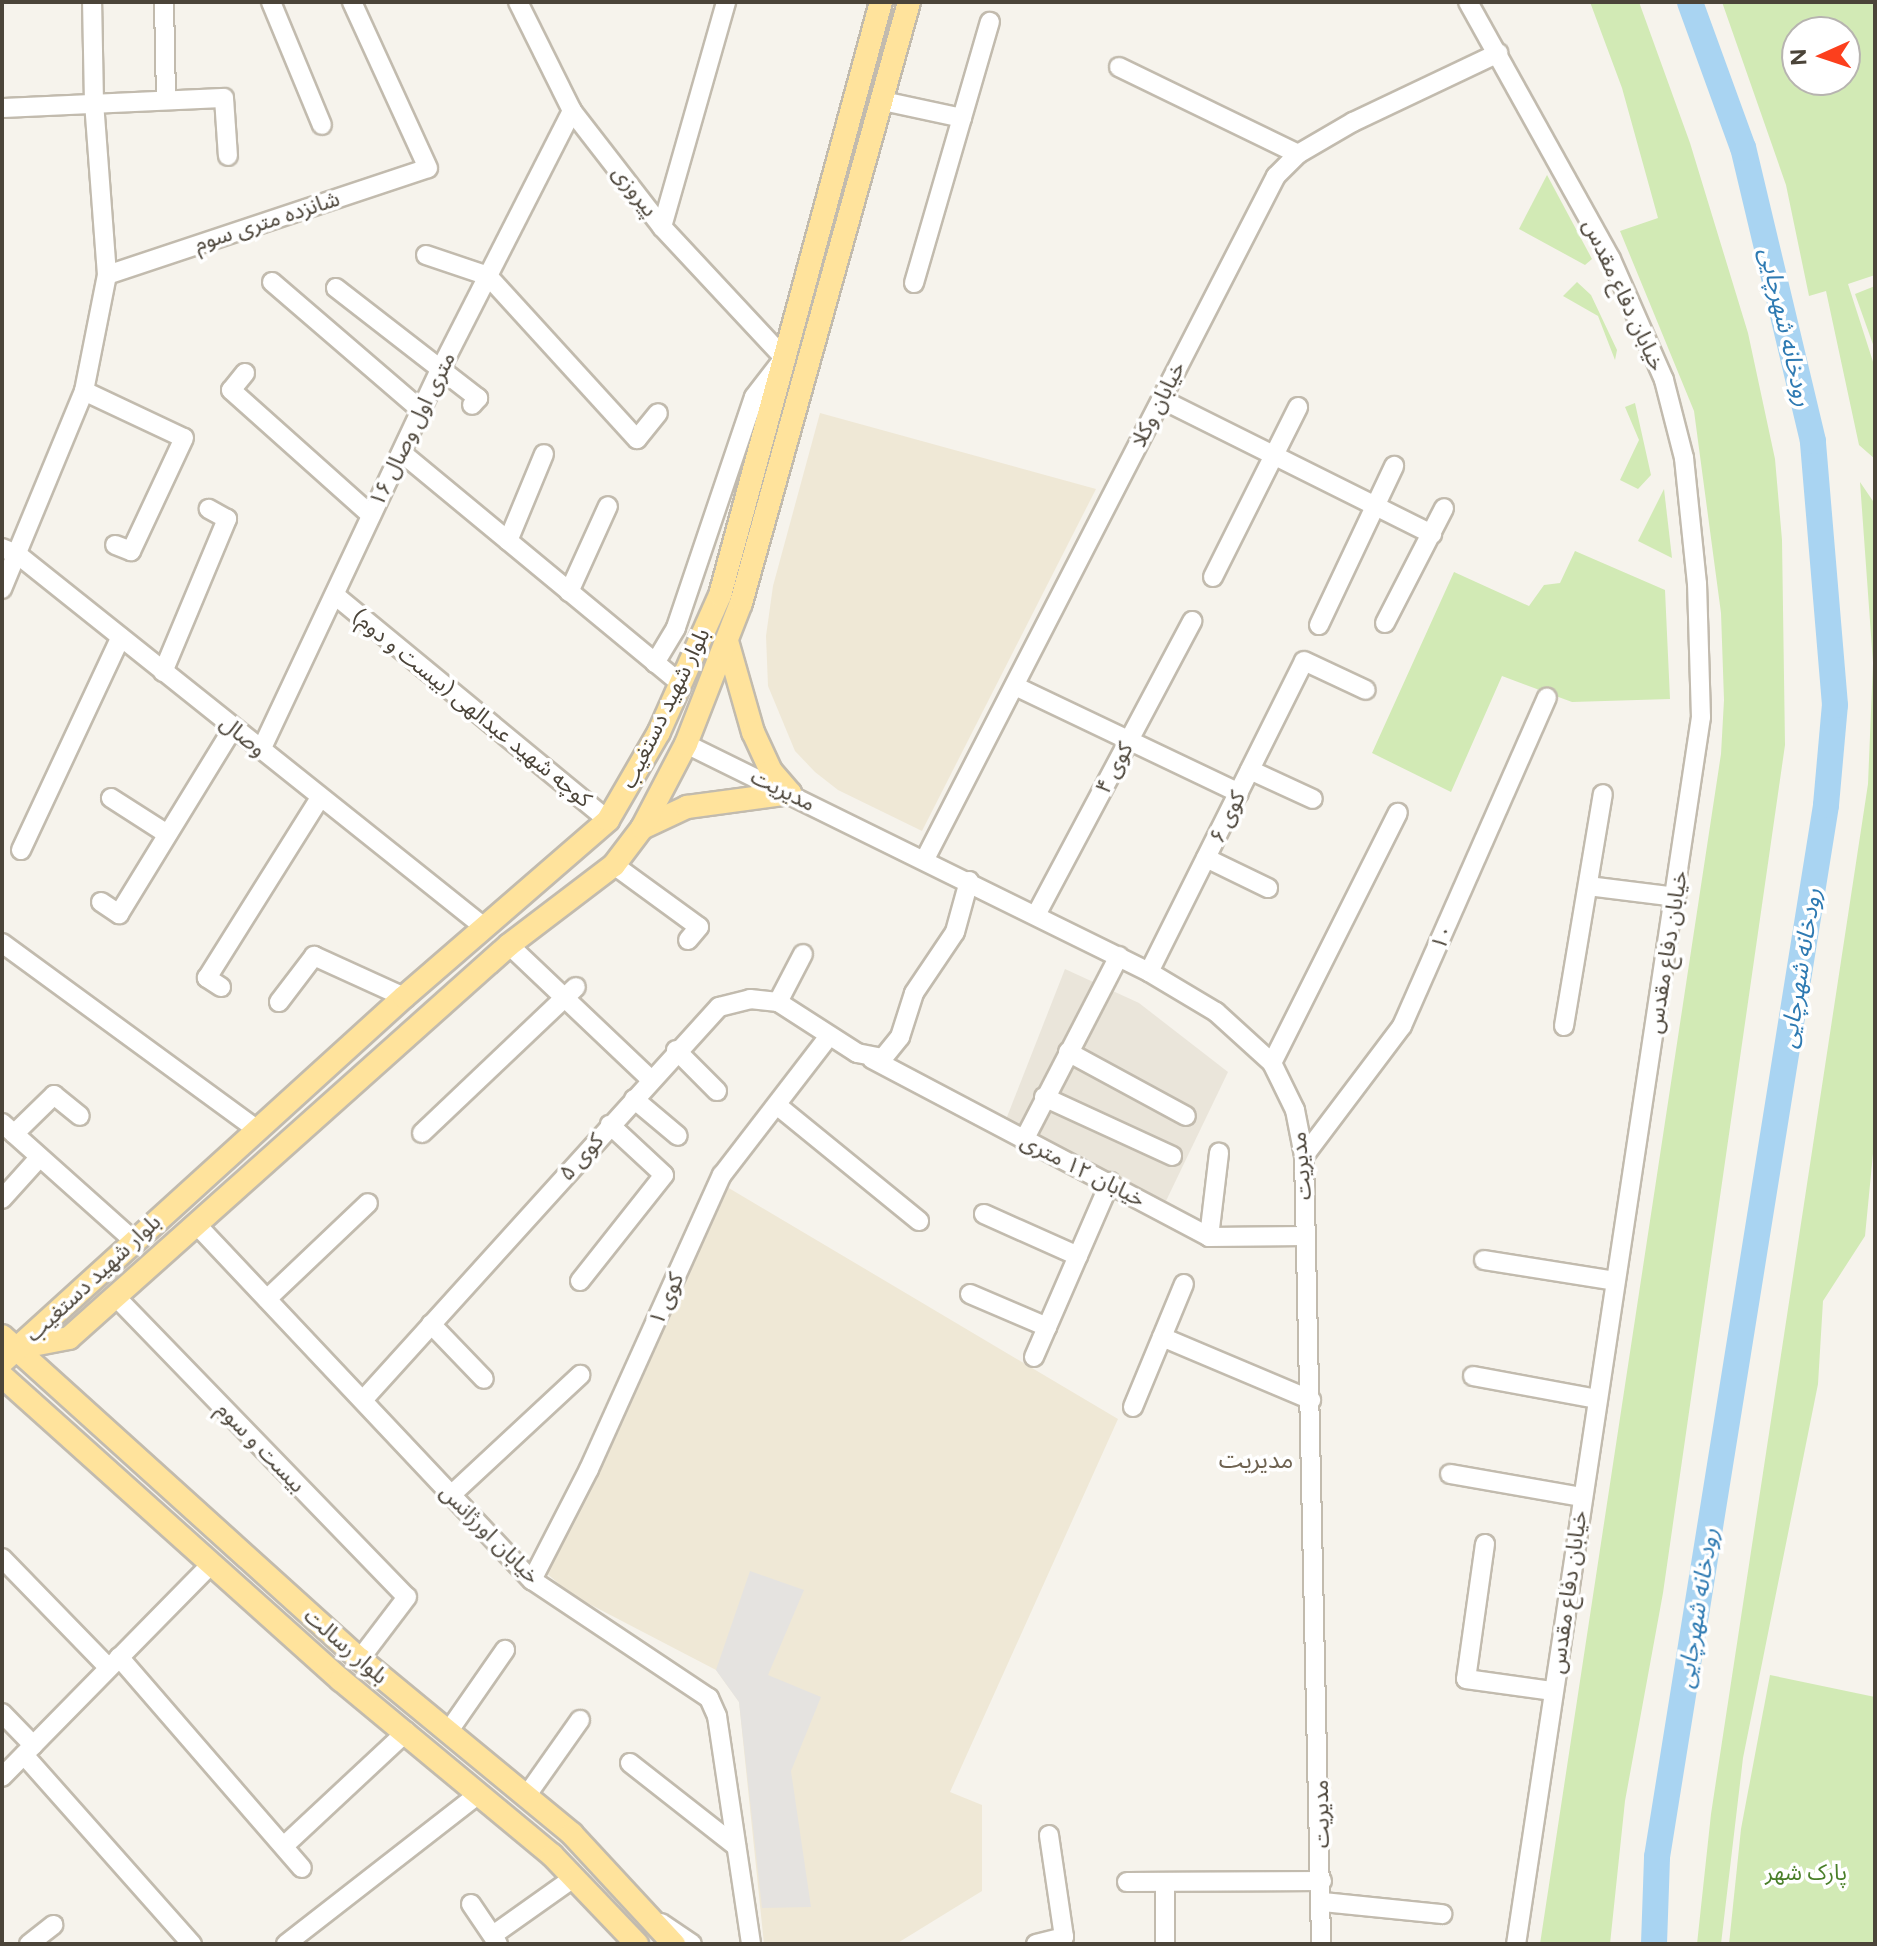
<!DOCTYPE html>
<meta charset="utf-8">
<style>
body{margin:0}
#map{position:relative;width:1877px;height:1946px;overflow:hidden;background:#f6f3ec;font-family:Figtree,"Noto Sans Arabic",sans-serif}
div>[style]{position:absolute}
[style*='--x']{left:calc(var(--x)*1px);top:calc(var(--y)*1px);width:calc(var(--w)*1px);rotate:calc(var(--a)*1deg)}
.residential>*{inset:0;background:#eae5da}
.education>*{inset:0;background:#efe8d6}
.green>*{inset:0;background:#d2eab5}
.parking>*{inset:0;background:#e5e3e0}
.river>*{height:26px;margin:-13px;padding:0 13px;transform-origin:13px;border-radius:13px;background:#a9d4f2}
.roads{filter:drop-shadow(2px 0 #c2bbae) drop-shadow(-2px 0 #c2bbae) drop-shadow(0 2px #c2bbae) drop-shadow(0 -2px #c2bbae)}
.minor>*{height:18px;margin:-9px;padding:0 9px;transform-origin:9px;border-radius:9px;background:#fff}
.major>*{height:22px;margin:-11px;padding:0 11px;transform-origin:11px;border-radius:11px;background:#ffe39c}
span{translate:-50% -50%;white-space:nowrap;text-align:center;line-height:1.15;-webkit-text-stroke:7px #fff;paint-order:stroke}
.street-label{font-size:22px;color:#4b4439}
.park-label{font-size:22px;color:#4a7f2a}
.water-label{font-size:24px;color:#2e7ab2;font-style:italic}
.neighbourhood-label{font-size:24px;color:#6e6250}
.frame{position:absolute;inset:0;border:4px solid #4b4439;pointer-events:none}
.north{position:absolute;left:1781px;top:16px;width:80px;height:80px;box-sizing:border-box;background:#fff;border:2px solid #b7b4b0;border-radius:50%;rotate:267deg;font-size:22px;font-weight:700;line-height:32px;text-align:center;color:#4b4439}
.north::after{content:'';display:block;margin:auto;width:28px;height:36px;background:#fc3f1d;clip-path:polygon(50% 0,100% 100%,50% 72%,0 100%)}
</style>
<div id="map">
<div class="residential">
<div style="clip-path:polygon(1065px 969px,1139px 1003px,1228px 1072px,1166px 1201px,1005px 1122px)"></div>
</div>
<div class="education">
<div style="clip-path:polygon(820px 413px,1096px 489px,922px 831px,838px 790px,815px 772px,795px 751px,768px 686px,766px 636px,773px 586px)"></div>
<div style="clip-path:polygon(722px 1184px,1118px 1419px,950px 1792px,982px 1805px,982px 1891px,896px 1944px,764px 1944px,739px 1702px,716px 1670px,572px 1595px,545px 1572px)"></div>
</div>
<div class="green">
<div style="clip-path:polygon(1590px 2px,1639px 2px,1690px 143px,1748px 333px,1775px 459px,1782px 540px,1785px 745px,1663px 1593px,1625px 1801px,1610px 1944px,1540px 1944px,1721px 754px,1724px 700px,1721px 613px,1694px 411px,1620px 231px,1658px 218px,1622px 88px)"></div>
<div style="clip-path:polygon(evenodd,1722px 2px,1875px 2px,1875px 275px,1848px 284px,1875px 368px,1875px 459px,1859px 445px,1826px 291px,1809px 296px,1786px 185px,1722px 2px,1797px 32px,1845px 32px,1845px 80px,1797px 80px,1797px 32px)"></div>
<div style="clip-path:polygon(1547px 175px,1592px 259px,1585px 265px,1519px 229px)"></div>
<div style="clip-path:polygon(1577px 282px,1591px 295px,1617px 350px,1615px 360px,1598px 316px,1563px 296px)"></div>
<div style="clip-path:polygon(1875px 286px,1875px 350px,1855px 294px)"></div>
<div style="clip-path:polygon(1635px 403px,1651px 475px,1638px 489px,1620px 480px,1639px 440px,1625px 407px)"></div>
<div style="clip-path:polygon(1860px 482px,1875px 504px,1875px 1133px,1865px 1236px,1823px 1301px,1818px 1384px,1743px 1758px,1721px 1944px,1697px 1944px,1711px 1814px,1868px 784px,1873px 663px)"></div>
<div style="clip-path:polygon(1664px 489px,1672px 558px,1638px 541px)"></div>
<div style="clip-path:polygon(1575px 551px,1665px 590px,1670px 699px,1572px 702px,1502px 676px,1451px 792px,1372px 753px,1454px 572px,1529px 606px,1544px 585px,1560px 583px)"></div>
<div style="clip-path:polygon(1770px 1675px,1875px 1697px,1875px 1944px,1729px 1944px,1741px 1829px)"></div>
</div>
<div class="parking">
<div style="clip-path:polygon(750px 1571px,804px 1590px,768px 1675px,821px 1697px,791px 1771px,811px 1907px,762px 1908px,739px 1702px,716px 1670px)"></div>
</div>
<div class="river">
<div style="--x:1654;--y:1944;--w:87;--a:-88"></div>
<div style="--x:1657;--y:1857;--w:1065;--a:-80.87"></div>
<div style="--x:1826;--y:805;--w:100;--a:-84.9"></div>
<div style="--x:1835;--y:705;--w:265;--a:-94.8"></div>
<div style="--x:1813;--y:441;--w:301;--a:-103.4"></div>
<div style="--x:1743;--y:148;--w:155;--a:-110"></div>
</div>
<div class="roads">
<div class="minor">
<div style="--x:164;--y:2;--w:98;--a:88.8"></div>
<div style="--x:271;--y:2;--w:133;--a:67.5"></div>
<div style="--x:518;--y:2;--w:122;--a:63.6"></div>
<div style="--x:572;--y:111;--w:147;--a:52.2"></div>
<div style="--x:662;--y:227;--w:179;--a:47"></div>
<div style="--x:784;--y:358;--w:49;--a:127.6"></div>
<div style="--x:754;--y:397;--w:244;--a:108.7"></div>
<div style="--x:676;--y:628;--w:41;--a:121"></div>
<div style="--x:1468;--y:2;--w:294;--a:60.9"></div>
<div style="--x:1611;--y:259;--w:132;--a:66.3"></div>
<div style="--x:1664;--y:380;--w:81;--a:75.6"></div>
<div style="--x:1684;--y:458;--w:126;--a:84.1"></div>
<div style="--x:1697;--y:583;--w:134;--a:88.3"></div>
<div style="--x:1701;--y:717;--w:1241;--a:98.57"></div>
<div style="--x:1119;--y:67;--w:199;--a:25.9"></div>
<div style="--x:883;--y:101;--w:81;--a:12.1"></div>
<div style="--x:2;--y:108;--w:222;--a:-2.6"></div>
<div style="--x:224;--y:98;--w:58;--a:86.1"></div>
<div style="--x:662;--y:227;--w:234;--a:-74.1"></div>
<div style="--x:426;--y:255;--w:65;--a:18.7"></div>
<div style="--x:488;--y:276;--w:221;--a:47.6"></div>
<div style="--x:637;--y:439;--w:33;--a:-51"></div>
<div style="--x:107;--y:275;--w:338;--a:-18.4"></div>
<div style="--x:428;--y:168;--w:183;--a:-114.6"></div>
<div style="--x:272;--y:282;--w:196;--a:40.7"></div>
<div style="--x:914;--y:283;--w:272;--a:-73.8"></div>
<div style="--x:336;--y:288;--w:180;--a:37.8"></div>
<div style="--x:478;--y:398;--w:9;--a:131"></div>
<div style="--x:245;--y:373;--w:22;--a:129"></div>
<div style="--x:231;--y:390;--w:188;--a:41.8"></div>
<div style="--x:84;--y:391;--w:110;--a:25.2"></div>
<div style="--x:184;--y:438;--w:125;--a:115.1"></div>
<div style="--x:131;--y:551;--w:17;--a:-159"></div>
<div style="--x:1161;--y:399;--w:303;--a:26.5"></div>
<div style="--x:402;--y:453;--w:359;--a:39.6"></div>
<div style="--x:508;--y:541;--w:94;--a:-67.5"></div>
<div style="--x:2;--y:548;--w:16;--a:22"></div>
<div style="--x:17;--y:554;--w:598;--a:38.61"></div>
<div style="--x:1213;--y:577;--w:190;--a:-63.4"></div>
<div style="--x:2;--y:589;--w:214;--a:-67.5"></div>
<div style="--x:84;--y:391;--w:118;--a:-78.8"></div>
<div style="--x:107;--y:275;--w:172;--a:-94.3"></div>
<div style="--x:94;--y:103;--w:101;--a:-91.1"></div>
<div style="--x:569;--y:592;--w:94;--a:-65.6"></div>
<div style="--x:336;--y:596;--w:352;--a:39.5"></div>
<div style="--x:1385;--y:623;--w:129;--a:-62.8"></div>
<div style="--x:1319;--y:625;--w:176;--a:-64.7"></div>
<div style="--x:163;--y:672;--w:166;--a:-67.3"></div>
<div style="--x:227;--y:519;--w:21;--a:-151"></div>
<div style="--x:1017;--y:687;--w:246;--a:25.5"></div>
<div style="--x:686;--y:744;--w:516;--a:26.22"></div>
<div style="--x:1149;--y:972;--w:78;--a:30.8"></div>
<div style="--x:1216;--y:1012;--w:76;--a:42.3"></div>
<div style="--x:1272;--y:1063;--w:52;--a:63.9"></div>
<div style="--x:1295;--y:1110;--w:47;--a:78.9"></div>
<div style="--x:1304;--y:1156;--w:788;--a:88.76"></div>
<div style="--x:261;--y:750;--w:420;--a:-64.8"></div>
<div style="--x:440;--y:370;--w:291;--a:-63"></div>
<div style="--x:1250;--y:770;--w:69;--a:24.7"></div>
<div style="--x:111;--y:798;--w:67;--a:32.7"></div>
<div style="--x:21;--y:850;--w:235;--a:-64.9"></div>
<div style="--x:1206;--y:858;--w:69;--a:25.8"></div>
<div style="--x:925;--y:859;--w:768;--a:-62.8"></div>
<div style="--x:1276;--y:176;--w:31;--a:-45"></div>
<div style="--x:1298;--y:154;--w:64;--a:-30.2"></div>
<div style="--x:1353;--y:122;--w:161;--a:-25.4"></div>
<div style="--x:614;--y:865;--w:105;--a:36.1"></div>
<div style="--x:699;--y:927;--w:17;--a:130"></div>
<div style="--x:1588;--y:886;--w:89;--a:7.1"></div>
<div style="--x:101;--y:902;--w:22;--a:34"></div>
<div style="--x:119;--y:914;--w:218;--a:-58.5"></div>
<div style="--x:1036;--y:915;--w:333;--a:-62"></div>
<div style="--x:2;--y:943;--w:315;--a:36.2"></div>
<div style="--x:509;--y:945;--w:195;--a:43.5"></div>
<div style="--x:1149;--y:972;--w:347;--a:-63.5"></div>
<div style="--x:1304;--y:661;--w:68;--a:25.1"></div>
<div style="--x:221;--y:987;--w:17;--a:-147"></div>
<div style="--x:207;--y:978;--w:213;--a:-57.9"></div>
<div style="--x:279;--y:1002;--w:58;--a:-52.7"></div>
<div style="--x:314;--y:956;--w:99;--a:24.5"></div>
<div style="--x:778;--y:1002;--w:54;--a:-62.5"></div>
<div style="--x:1564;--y:1026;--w:235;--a:-80.5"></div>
<div style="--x:676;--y:1050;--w:58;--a:45"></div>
<div style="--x:1068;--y:1052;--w:134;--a:28.5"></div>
<div style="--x:872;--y:1059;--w:381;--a:27.8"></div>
<div style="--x:1209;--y:1237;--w:96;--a:-0.6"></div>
<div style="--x:1272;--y:1063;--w:280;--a:-63.3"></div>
<div style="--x:1044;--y:1097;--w:141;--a:24.7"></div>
<div style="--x:634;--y:1099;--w:57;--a:40.1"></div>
<div style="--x:778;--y:1106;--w:182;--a:39.2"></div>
<div style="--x:2;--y:1123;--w:176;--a:41.8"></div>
<div style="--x:422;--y:1133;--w:212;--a:-43.5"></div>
<div style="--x:14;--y:1134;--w:56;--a:-44.3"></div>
<div style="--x:54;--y:1095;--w:33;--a:39"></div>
<div style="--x:1024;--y:1140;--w:207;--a:-62.7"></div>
<div style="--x:1304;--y:1156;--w:163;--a:-53"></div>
<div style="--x:1402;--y:1026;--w:359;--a:-66.2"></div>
<div style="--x:2;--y:1199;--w:54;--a:-48"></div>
<div style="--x:984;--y:1214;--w:103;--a:24.1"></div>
<div style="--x:196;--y:1224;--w:490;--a:46.7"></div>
<div style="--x:532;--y:1580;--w:213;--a:33.7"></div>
<div style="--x:709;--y:1698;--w:20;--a:66"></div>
<div style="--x:717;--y:1716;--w:231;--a:81.5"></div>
<div style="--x:1209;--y:1237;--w:85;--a:-83.2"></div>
<div style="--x:1484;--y:1260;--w:133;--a:9.1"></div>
<div style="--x:580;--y:1281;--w:135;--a:-51.6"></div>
<div style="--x:664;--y:1175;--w:74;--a:-137.2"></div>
<div style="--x:970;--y:1294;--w:84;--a:23.2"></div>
<div style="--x:115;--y:1296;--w:419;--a:45.9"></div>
<div style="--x:407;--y:1597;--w:78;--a:127.2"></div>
<div style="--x:267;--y:1299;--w:139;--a:-43.5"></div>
<div style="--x:431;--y:1324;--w:76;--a:46.1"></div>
<div style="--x:1162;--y:1337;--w:162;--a:22.9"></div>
<div style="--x:1034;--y:1357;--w:191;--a:-66.5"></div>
<div style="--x:1473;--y:1376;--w:126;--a:10.5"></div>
<div style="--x:364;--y:1399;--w:529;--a:-47.84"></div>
<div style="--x:719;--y:1007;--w:32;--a:-14"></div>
<div style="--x:750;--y:999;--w:28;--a:6"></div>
<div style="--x:778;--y:1002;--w:94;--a:32.8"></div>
<div style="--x:857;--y:1053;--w:26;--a:11"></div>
<div style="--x:883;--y:1058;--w:27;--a:-51"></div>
<div style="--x:900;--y:1037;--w:46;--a:-72.3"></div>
<div style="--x:914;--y:993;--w:73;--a:-56.1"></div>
<div style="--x:955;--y:932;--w:53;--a:-74.6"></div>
<div style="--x:1133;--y:1407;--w:133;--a:-67.5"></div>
<div style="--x:1450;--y:1474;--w:134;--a:9.9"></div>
<div style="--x:450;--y:1496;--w:178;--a:-42.9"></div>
<div style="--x:1485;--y:1544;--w:136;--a:98"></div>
<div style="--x:1466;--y:1679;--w:88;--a:7.9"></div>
<div style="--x:2;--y:1558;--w:153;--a:45.8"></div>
<div style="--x:532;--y:1580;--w:125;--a:-62.8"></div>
<div style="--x:589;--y:1469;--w:323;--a:-65.7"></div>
<div style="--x:722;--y:1175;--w:175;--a:-52.4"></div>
<div style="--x:119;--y:1657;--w:279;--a:49.1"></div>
<div style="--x:2;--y:1713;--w:45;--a:45.9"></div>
<div style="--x:448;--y:1732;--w:100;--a:-55.2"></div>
<div style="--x:24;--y:1755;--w:253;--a:48.4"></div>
<div style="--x:630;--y:1763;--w:135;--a:38.1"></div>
<div style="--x:2;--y:1777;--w:298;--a:-45.5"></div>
<div style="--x:527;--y:1795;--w:92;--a:-54.8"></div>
<div style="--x:285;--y:1845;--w:166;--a:-43"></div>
<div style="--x:1127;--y:1882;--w:195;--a:-0.3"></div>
<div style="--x:1165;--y:1882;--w:62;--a:90"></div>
<div style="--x:1323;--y:1902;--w:120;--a:5.8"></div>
<div style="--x:471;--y:1904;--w:48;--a:56"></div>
<div style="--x:661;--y:1923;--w:37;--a:34"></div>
<div style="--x:493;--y:1935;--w:100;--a:-35.3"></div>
<div style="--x:29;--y:1944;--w:31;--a:-38"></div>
<div style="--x:286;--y:1944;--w:244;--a:-37.9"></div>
<div style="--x:1036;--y:1944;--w:29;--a:-14"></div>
<div style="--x:1064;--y:1937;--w:103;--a:-98.4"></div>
</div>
<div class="major">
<div style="--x:727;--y:641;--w:95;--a:74.1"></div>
<div style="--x:753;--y:732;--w:43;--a:65.2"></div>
<div style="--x:771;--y:771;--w:29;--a:49"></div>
<div style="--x:642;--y:828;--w:50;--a:-25"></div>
<div style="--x:687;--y:807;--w:104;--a:-7.7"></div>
<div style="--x:2;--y:1336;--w:482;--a:42.1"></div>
<div style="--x:360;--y:1659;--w:275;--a:39.5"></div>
<div style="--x:572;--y:1834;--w:150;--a:47.2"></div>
<div style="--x:17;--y:1348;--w:53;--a:-10.9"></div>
<div style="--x:69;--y:1338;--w:590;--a:-41.77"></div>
<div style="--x:509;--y:945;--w:132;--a:-37.3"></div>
<div style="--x:614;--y:865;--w:46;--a:-52.9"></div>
<div style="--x:642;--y:828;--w:95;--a:-62.4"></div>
<div style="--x:686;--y:744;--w:151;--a:-68.7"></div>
<div style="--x:741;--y:603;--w:624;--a:-74.38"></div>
<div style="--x:2;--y:1362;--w:543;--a:-42.24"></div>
<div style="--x:404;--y:997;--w:270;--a:-40.9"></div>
<div style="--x:608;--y:820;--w:102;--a:-59.9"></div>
<div style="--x:659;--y:732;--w:150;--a:-66"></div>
<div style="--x:720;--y:595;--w:614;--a:-74.81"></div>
<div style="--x:2;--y:1376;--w:455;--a:41.9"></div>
<div style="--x:341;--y:1680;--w:274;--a:39.7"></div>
<div style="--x:552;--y:1855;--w:123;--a:46.3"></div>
</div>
</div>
<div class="street-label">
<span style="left:635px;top:191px;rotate:52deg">پیروزی</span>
<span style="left:267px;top:221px;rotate:-18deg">شانزده متری سوم</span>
<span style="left:1624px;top:295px;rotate:65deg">خیابان دفاع مقدس</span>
<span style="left:1158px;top:404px;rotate:-63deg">خیابان وکلا</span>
<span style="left:412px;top:429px;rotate:-64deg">۱۶ متری اول وصال</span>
<span style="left:472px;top:708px;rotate:39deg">کوچه شهید عبدالهی (بیست و دوم)</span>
<span style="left:665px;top:708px;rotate:-64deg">بلوار شهید دستغیب</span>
<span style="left:243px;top:736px;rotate:39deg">وصال</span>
<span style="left:1114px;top:768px;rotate:-62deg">کوی ۴</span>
<span style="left:783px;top:790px;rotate:26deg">مدیریت</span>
<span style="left:1227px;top:817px;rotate:-64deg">کوی ۶</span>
<span style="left:1442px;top:937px;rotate:-66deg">۱۰</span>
<span style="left:1667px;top:952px;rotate:-81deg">خیابان دفاع مقدس</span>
<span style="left:581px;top:1157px;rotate:-48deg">کوی ۵</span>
<span style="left:1301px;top:1166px;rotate:-95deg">مدیریت</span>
<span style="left:1083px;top:1170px;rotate:27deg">خیابان ۱۲ متری</span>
<span style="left:93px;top:1278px;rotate:-43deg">بلوار شهید دستغیب</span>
<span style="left:666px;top:1299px;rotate:-66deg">کوی ۱</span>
<span style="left:261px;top:1447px;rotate:46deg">بیست و سوم</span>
<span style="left:490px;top:1534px;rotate:45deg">خیابان اورژانس</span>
<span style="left:1568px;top:1592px;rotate:-82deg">خیابان دفاع مقدس</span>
<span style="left:346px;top:1646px;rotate:41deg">بلوار رسالت</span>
<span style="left:1321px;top:1814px;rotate:-91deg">مدیریت</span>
</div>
<div class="park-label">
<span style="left:1806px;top:1873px">پارک شهر</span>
</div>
<div class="water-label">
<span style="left:1786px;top:327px;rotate:77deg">رودخانه شهرچایی</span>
<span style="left:1800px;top:968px;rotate:-81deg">رودخانه شهرچایی</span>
<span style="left:1697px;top:1608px;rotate:-81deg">رودخانه شهرچایی</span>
</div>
<div class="neighbourhood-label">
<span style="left:1256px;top:1460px">مدیریت</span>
</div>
<div class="frame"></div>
<div class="north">N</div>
</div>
